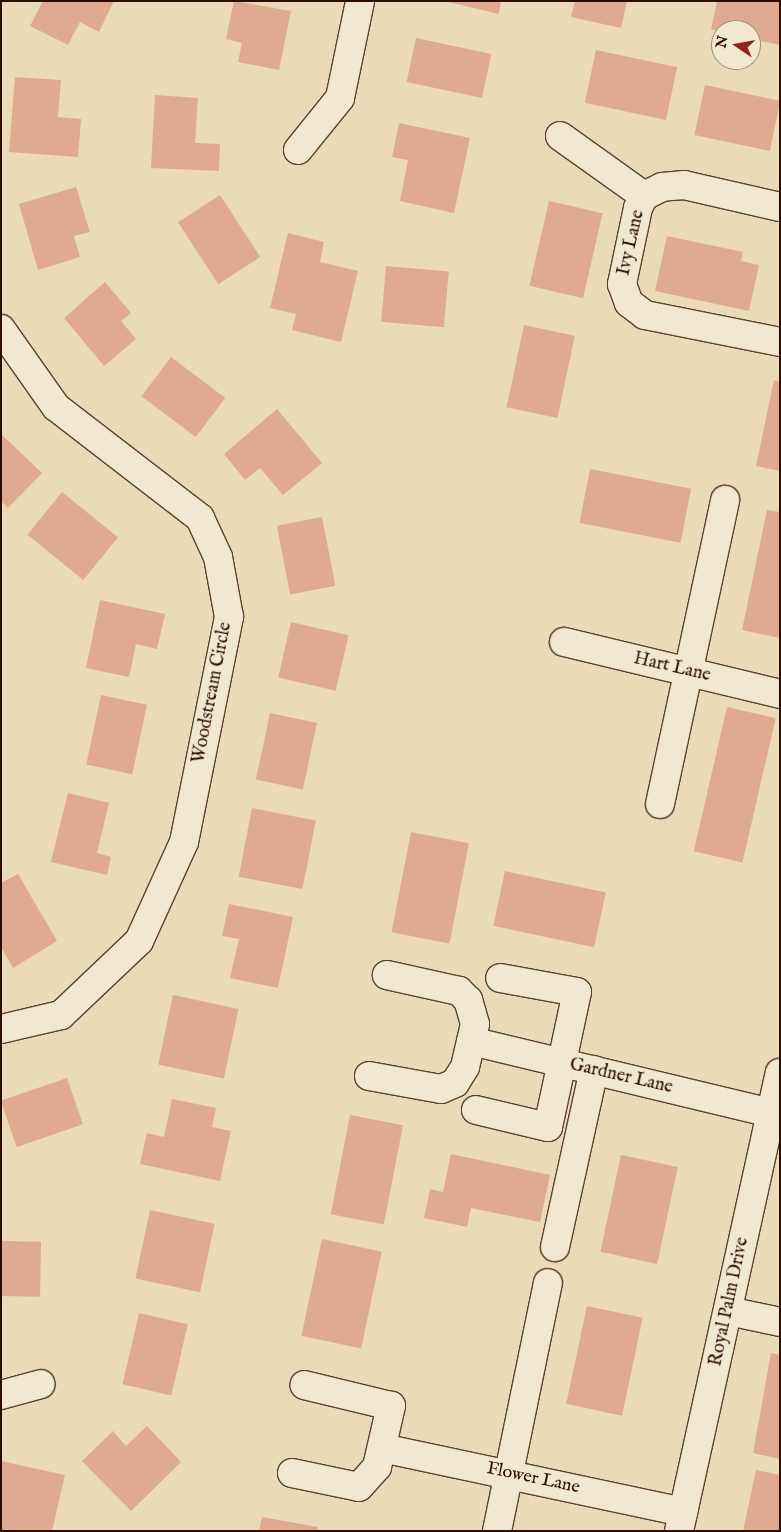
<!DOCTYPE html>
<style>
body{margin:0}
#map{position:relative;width:781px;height:1532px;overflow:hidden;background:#ebdab8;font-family:"IM FELL English",serif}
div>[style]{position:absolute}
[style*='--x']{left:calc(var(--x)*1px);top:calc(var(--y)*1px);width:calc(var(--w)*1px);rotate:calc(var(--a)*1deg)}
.building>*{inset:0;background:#e0a992;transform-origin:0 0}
.roads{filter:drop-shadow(1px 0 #5c4030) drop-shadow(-1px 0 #5c4030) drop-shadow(0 1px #5c4030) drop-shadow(0 -1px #5c4030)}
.minor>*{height:28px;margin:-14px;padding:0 14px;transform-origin:14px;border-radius:14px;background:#f2e7d1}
span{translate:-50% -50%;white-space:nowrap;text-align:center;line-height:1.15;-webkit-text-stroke:5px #f2e7d1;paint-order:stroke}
.street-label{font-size:18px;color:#2d0d02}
.frame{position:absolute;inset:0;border:2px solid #2d0d02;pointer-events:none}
.north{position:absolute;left:711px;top:20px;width:50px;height:50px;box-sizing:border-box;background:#f2e7d1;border:1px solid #a3907e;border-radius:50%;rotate:282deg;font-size:14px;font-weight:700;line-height:20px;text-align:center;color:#2d0d02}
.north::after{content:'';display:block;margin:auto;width:18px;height:22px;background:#8f2418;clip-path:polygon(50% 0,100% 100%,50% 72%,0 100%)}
</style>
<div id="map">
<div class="building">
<div style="clip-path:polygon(43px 1px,114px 1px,99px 32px,80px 22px,68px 45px,30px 26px)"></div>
<div style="clip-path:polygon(234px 1px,291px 11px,279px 70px,238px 62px,242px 43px,226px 39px)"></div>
<div style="clip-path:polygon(444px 1px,501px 1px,499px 14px)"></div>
<div style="clip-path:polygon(575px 1px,627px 1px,621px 28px,571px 17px)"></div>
<div style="clip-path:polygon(717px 1px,780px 1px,780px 45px,751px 39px,751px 30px,711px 30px)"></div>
<div style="left:416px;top:38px;width:77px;height:45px;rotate:12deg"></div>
<div style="left:596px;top:50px;width:83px;height:54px;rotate:12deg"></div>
<div style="clip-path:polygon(15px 77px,61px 80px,58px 117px,81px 119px,78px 157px,9px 152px)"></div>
<div style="left:705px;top:85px;width:77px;height:51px;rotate:12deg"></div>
<div style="clip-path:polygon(155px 95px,198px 98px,195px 143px,220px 144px,219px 171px,151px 168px)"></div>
<div style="clip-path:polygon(399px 123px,470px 138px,454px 213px,400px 201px,408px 160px,392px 157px)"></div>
<div style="clip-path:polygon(76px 187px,90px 232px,74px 236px,80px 257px,38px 270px,19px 204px)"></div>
<div style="left:220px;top:195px;width:74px;height:50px;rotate:57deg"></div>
<div style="left:549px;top:201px;width:55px;height:87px;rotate:13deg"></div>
<div style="clip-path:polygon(288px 233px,324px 242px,320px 262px,358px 271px,341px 342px,292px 330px,296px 314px,270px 308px)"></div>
<div style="clip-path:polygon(667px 236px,743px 252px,741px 261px,759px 265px,749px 311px,655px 291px)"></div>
<div style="left:386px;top:266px;width:63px;height:56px;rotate:5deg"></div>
<div style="clip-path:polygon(105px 282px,131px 313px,121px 321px,136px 339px,104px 366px,64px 318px)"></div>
<div style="left:524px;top:325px;width:52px;height:84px;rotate:12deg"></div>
<div style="left:171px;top:357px;width:68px;height:49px;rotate:37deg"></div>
<div style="clip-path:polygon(774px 380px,780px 382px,780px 471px,756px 466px)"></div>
<div style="clip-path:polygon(277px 409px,322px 463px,283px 495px,260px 468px,245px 480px,224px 454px)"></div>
<div style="clip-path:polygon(1px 434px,42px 473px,8px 508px,1px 501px)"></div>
<div style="left:590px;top:469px;width:103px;height:55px;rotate:11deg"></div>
<div style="left:62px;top:492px;width:72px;height:55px;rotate:39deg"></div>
<div style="clip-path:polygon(767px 510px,780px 512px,780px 638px,742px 630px)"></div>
<div style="left:322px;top:517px;width:70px;height:46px;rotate:79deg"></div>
<div style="clip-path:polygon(100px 600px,165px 614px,157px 649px,136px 644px,129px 677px,86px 668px)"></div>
<div style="left:291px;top:622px;width:59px;height:57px;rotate:13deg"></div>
<div style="left:101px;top:695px;width:47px;height:71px;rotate:12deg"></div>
<div style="left:727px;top:707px;width:50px;height:148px;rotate:13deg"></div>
<div style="left:270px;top:713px;width:48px;height:68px;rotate:12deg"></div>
<div style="clip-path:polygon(68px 793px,109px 803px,97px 853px,111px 857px,107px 875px,51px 862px)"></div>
<div style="left:252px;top:808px;width:65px;height:70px;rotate:11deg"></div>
<div style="left:411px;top:832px;width:59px;height:102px;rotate:11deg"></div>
<div style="left:505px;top:871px;width:103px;height:56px;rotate:12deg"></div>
<div style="clip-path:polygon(18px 874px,57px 941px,13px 968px,1px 947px,1px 883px)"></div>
<div style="clip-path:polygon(229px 904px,293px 917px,278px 988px,230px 978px,239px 939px,222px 936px)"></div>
<div style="left:173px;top:995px;width:67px;height:71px;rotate:12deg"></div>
<div style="left:67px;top:1078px;width:49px;height:70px;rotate:71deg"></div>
<div style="clip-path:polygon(172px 1099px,216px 1108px,212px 1127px,231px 1131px,220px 1181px,140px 1164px,147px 1133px,164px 1137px)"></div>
<div style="left:350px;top:1115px;width:54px;height:101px;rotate:11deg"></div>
<div style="clip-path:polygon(451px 1154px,550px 1175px,540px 1222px,471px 1208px,467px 1227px,424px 1218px,430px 1189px,443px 1192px)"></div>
<div style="left:621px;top:1155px;width:58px;height:99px;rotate:12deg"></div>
<div style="left:150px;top:1210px;width:66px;height:70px;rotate:12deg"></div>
<div style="left:322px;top:1239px;width:61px;height:99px;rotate:12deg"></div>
<div style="left:1px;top:1241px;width:40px;height:55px;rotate:1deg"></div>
<div style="left:587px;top:1306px;width:57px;height:100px;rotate:12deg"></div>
<div style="left:139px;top:1313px;width:50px;height:73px;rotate:13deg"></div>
<div style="clip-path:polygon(771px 1353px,780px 1355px,780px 1459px,753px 1453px)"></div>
<div style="clip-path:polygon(147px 1426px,181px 1462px,131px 1511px,82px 1461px,113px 1431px,126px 1446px)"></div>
<div style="clip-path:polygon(1px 1461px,65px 1475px,52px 1531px,1px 1530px)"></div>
<div style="clip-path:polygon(756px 1470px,780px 1475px,780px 1531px,743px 1531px)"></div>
<div style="clip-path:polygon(262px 1517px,318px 1527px,317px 1531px,259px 1531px)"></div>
</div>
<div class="roads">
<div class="minor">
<div style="--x:560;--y:136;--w:103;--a:35.5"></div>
<div style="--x:298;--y:150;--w:67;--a:-51.1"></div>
<div style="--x:340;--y:98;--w:99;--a:-78.3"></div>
<div style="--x:780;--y:207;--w:98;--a:-167.1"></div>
<div style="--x:684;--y:185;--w:22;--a:175"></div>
<div style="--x:662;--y:187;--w:20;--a:153"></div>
<div style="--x:644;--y:196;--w:13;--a:117"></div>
<div style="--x:638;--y:208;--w:78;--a:101.9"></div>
<div style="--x:622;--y:284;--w:20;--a:70"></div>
<div style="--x:629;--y:303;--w:20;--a:37"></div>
<div style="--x:645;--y:315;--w:138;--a:11.3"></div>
<div style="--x:1;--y:329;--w:95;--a:54.8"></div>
<div style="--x:56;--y:407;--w:182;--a:37.6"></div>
<div style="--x:200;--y:518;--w:43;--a:65.2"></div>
<div style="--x:218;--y:557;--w:61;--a:79.6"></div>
<div style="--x:229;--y:617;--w:229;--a:101.3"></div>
<div style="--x:184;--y:842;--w:109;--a:114.4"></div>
<div style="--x:139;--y:941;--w:108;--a:136.5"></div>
<div style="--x:61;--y:1015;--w:62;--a:166.9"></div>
<div style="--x:564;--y:642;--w:222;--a:13.5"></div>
<div style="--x:660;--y:804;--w:311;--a:-77.9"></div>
<div style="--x:471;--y:1041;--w:309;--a:13.5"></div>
<div style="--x:369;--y:1076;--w:73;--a:10.2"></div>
<div style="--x:441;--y:1089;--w:15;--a:-23"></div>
<div style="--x:455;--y:1083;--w:19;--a:-58"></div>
<div style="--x:465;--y:1067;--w:44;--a:-76.9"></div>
<div style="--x:475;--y:1024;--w:25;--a:-106"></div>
<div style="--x:468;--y:1000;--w:13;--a:-135"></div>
<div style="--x:459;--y:991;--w:74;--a:-167.5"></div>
<div style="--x:476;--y:1110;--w:74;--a:13.3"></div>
<div style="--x:548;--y:1127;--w:138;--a:-77.9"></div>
<div style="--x:577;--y:992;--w:78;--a:-169.7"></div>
<div style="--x:555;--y:1247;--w:181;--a:-77.6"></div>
<div style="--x:728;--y:1311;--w:53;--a:11.9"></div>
<div style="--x:1;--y:1395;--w:41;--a:-15.4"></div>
<div style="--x:382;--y:1448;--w:308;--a:12"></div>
<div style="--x:292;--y:1473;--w:68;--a:11.8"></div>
<div style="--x:359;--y:1487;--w:27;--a:-48"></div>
<div style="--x:377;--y:1467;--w:63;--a:-77.1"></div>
<div style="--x:391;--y:1406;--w:89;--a:-166.4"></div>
<div style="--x:497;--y:1531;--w:253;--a:-78.4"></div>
<div style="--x:679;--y:1531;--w:469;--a:-77.6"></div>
</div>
</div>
<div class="street-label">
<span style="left:632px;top:243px;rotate:-77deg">Ivy Lane</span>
<span style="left:672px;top:668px;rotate:13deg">Hart Lane</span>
<span style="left:213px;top:693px;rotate:-79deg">Woodstream Circle</span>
<span style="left:621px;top:1077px;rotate:13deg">Gardner Lane</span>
<span style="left:730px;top:1302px;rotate:-78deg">Royal Palm Drive</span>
<span style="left:533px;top:1479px;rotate:12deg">Flower Lane</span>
</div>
<div class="frame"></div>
<div class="north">N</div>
</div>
